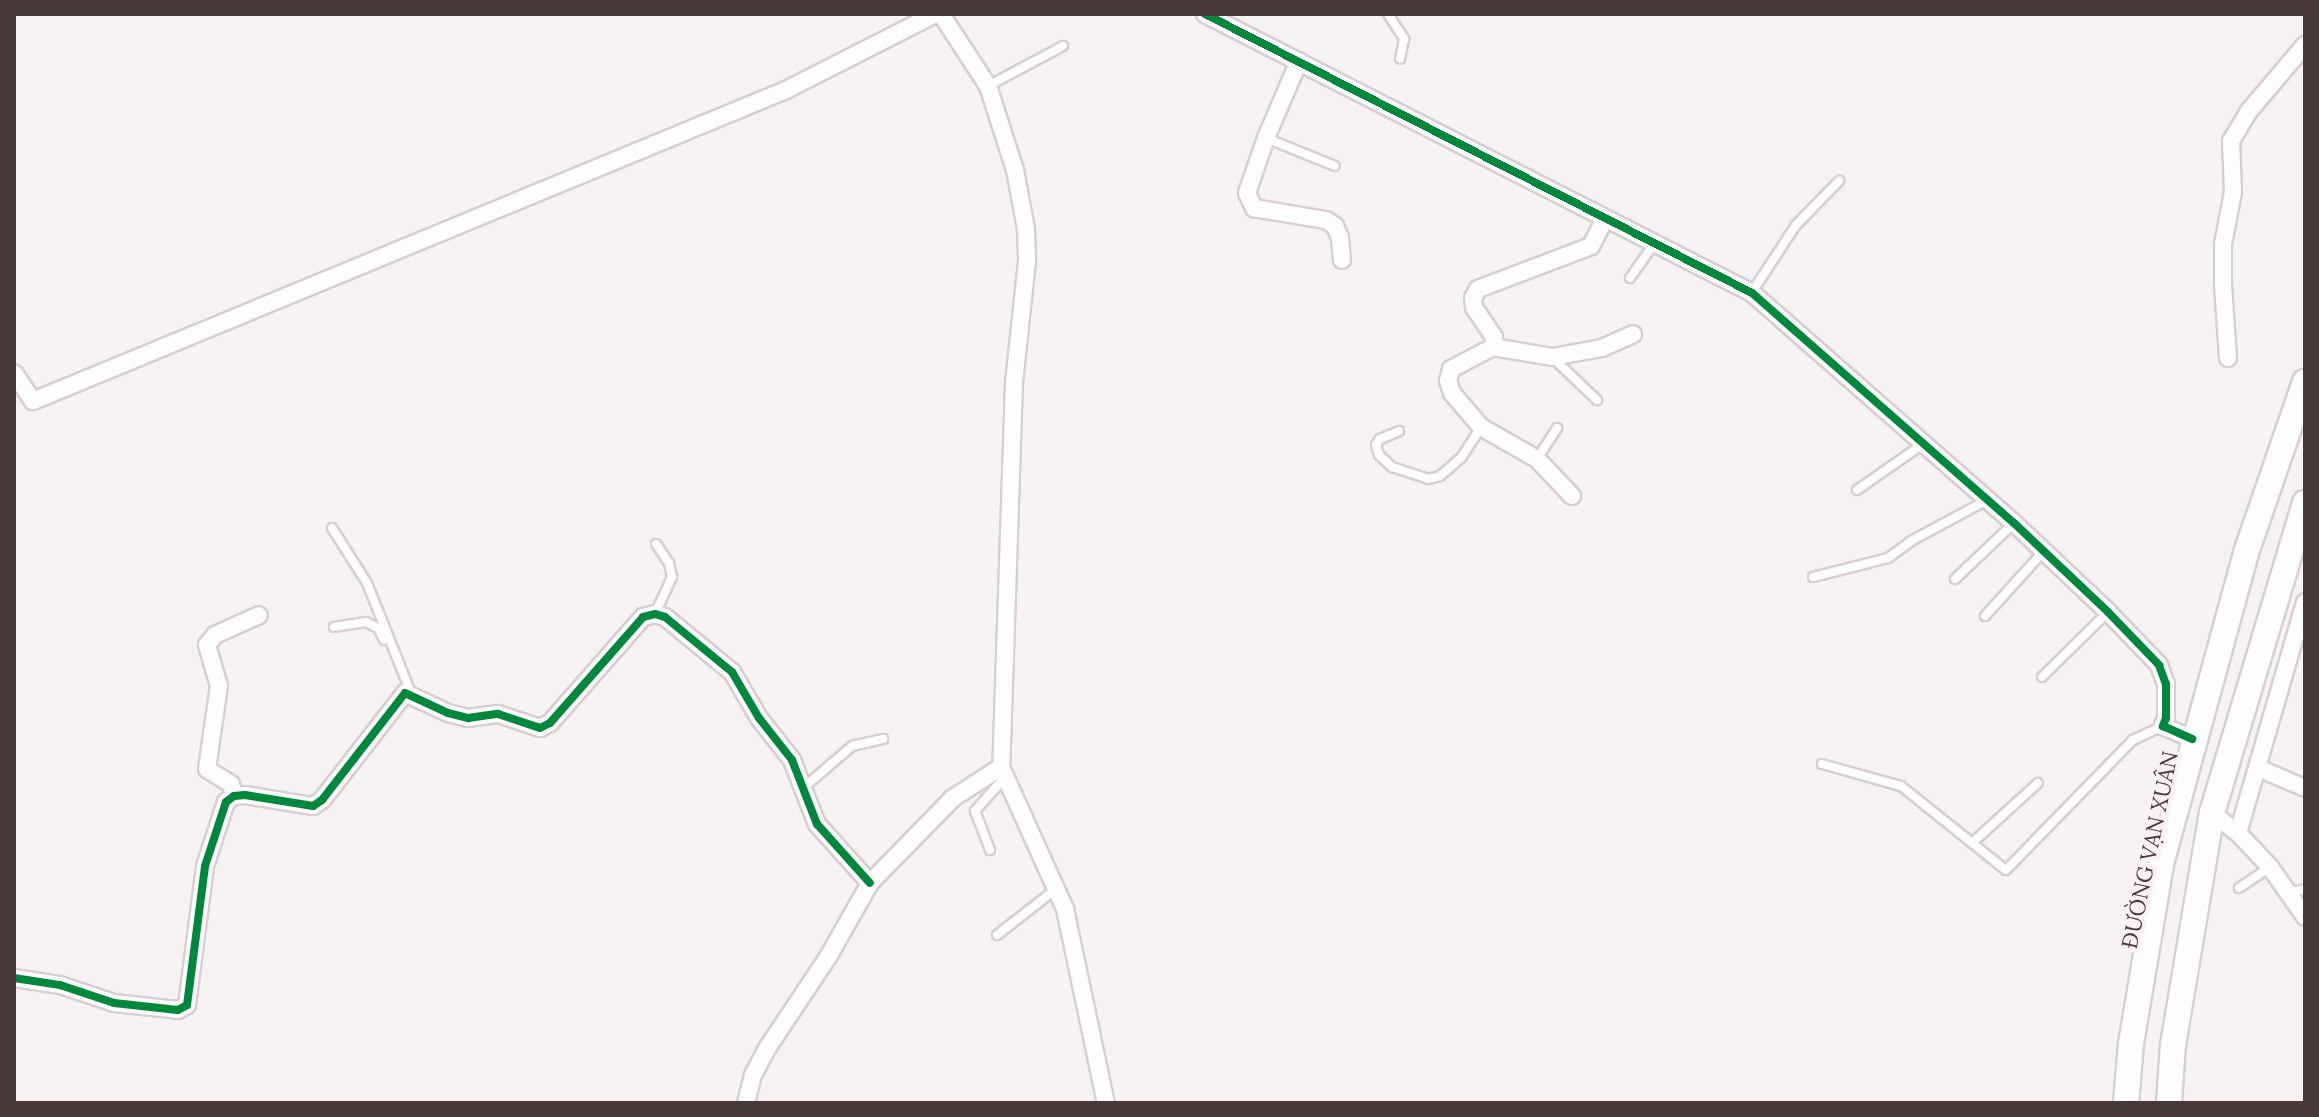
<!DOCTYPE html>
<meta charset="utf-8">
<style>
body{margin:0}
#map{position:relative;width:2319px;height:1117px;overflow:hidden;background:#f8f3f3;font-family:Lora,serif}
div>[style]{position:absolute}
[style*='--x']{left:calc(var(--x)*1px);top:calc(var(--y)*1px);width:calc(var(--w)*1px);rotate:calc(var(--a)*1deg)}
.roads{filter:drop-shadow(2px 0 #d9cfd0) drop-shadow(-2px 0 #d9cfd0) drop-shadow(0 2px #d9cfd0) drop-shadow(0 -2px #d9cfd0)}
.lane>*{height:8px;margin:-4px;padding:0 4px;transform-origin:4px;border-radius:4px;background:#fefdfd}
.street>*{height:16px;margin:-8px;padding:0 8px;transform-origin:8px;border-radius:8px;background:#fefdfd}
.secondary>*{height:24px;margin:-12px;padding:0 12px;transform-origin:12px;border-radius:12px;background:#fefdfd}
.cycleway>*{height:8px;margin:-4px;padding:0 4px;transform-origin:4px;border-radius:4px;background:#00873e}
span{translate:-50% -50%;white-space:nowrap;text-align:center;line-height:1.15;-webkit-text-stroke:8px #faf1f2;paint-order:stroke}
.street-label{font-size:22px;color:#48383a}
.frame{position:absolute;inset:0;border:16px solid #48383a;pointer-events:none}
</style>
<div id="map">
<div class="roads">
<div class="lane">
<div style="--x:1388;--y:14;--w:30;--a:57"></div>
<div style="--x:1404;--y:39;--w:20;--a:101"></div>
<div style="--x:988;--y:86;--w:85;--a:-28.1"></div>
<div style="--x:1266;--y:138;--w:74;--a:22.1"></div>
<div style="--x:1630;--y:278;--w:42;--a:-54.8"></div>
<div style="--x:1752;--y:292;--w:80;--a:-56.7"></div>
<div style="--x:1796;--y:225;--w:62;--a:-45.7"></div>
<div style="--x:1553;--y:358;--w:61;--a:43.7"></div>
<div style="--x:1399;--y:431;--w:21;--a:157"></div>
<div style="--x:1380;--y:439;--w:7;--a:124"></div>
<div style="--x:1376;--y:445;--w:10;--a:73"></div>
<div style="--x:1379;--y:455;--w:18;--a:43"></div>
<div style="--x:1392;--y:467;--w:38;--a:18"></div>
<div style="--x:1428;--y:479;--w:12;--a:-14"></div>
<div style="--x:1440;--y:476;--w:28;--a:-41"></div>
<div style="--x:1461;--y:458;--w:37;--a:-57"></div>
<div style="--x:1537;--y:459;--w:37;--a:-57"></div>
<div style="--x:1857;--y:490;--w:80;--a:-34.9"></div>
<div style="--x:332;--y:528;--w:65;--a:57.5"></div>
<div style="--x:367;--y:583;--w:118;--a:68.2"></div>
<div style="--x:1813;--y:577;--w:77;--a:-14.2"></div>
<div style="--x:1888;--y:558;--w:29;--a:-36"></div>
<div style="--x:1911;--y:541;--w:86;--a:-28.3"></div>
<div style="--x:1955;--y:579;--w:81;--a:-43.5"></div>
<div style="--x:655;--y:614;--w:41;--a:-65.3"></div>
<div style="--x:672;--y:577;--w:14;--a:-102"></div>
<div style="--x:669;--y:563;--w:23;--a:-124"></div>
<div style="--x:1985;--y:616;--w:88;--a:-47.8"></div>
<div style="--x:334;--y:627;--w:32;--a:-9"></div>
<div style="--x:366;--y:622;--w:13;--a:27"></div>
<div style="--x:378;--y:628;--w:13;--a:63"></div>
<div style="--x:2042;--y:677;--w:93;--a:-44.6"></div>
<div style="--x:1822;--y:764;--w:82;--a:15.6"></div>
<div style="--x:1901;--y:786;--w:134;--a:38.7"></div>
<div style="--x:2006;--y:870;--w:182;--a:-45.7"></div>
<div style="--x:2133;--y:740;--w:33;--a:-25"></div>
<div style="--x:802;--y:789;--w:66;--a:-40.7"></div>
<div style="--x:852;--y:746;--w:32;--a:-13"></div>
<div style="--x:1972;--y:843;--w:89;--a:-42.3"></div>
<div style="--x:990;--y:850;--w:42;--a:-111"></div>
<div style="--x:975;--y:811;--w:45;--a:-48.6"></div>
<div style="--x:2239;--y:888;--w:37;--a:-34"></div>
<div style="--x:2289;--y:893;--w:16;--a:-14"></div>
<div style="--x:997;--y:935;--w:75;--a:-37.9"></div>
</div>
<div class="street">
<div style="--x:941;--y:14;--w:86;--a:56.9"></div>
<div style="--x:988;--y:86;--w:88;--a:72.2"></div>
<div style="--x:1015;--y:170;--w:60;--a:79.4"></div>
<div style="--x:1026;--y:229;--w:32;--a:88"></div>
<div style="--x:1027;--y:261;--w:123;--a:96.1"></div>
<div style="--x:1014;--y:383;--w:384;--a:91.9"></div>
<div style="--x:1001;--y:767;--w:156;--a:65.7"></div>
<div style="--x:1065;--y:909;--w:198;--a:78.1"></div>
<div style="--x:1205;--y:14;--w:614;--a:27.02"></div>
<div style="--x:1752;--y:293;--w:349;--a:41.3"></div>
<div style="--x:2014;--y:523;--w:129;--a:43.4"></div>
<div style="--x:2108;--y:612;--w:74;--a:46.1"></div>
<div style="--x:2159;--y:665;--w:20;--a:70"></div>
<div style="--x:2166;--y:684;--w:34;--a:90"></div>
<div style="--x:2166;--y:718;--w:9;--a:111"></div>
<div style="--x:2163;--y:726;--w:32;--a:24"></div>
<div style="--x:1299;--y:61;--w:84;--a:113.2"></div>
<div style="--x:1266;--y:138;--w:58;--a:109.1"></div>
<div style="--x:1247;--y:193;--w:17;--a:65"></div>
<div style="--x:1254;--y:208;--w:73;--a:9.5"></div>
<div style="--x:1326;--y:220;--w:11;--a:34"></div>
<div style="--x:1335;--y:226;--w:13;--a:67"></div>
<div style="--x:1340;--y:238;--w:22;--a:85"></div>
<div style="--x:1493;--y:347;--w:61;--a:9.5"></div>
<div style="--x:1553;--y:357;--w:50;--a:-10.4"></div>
<div style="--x:1602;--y:348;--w:34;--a:-24"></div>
<div style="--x:2228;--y:358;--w:74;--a:-93.9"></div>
<div style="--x:2223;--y:284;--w:40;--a:-90"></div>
<div style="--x:2223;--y:244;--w:53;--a:-79.1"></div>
<div style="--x:2233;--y:192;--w:51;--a:-92.2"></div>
<div style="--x:2231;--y:141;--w:35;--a:-59"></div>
<div style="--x:2249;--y:111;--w:87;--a:-49.7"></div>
<div style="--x:14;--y:373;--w:34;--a:56"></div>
<div style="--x:33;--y:401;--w:815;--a:-22.44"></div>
<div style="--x:786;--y:90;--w:167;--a:-27"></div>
<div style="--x:1572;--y:496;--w:51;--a:-133.4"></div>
<div style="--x:1537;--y:459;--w:64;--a:-150.3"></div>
<div style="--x:1481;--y:427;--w:45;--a:-130.5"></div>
<div style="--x:1452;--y:393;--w:13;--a:-108"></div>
<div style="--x:1448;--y:381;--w:12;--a:-76"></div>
<div style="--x:1451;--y:369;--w:47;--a:-27.6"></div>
<div style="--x:1493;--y:347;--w:10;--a:-84"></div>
<div style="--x:1494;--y:337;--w:36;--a:-124"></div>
<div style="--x:1474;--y:307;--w:9;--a:-96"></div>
<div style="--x:1473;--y:298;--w:10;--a:-61"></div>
<div style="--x:1478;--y:289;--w:121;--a:-20.8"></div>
<div style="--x:1591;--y:246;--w:30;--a:-63"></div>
<div style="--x:2258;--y:768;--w:51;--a:23.1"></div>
<div style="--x:234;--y:796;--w:12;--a:-104"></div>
<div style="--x:231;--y:784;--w:28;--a:-148"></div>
<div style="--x:207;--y:769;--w:84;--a:-81.8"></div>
<div style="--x:219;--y:686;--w:43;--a:-106.3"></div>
<div style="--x:207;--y:645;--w:13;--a:-51"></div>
<div style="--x:215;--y:635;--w:48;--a:-24.4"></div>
<div style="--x:2212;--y:813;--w:33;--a:38"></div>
<div style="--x:2238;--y:833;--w:47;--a:46.7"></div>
<div style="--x:2270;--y:867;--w:61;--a:55"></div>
<div style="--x:2238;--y:833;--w:240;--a:-73.8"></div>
<div style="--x:14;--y:978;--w:47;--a:8.7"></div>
<div style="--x:60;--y:985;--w:57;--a:18.4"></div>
<div style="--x:114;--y:1003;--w:64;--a:6.2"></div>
<div style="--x:178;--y:1010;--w:10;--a:-29"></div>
<div style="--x:187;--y:1005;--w:140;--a:-82.6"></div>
<div style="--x:205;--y:866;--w:67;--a:-71.8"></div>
<div style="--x:226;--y:802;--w:10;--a:-37"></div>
<div style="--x:234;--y:796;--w:11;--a:-5"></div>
<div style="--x:245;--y:795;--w:69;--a:9.2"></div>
<div style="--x:313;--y:806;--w:11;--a:-34"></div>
<div style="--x:322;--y:800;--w:135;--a:-52.2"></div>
<div style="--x:405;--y:693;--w:47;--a:24.9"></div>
<div style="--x:448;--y:713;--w:21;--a:14"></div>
<div style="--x:468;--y:718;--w:30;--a:-8"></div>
<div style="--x:498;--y:714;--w:44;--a:18.4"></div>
<div style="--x:540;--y:728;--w:11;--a:-27"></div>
<div style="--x:550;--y:723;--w:141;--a:-48.7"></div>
<div style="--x:643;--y:617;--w:12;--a:-14"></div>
<div style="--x:655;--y:614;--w:10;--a:17"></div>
<div style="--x:665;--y:617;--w:87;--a:39.4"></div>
<div style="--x:732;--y:672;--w:53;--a:59.6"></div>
<div style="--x:759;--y:718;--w:53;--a:51.8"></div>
<div style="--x:792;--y:760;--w:69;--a:68.7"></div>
<div style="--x:817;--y:824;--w:79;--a:48.1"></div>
<div style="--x:746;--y:1103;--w:29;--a:-76"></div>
<div style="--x:753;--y:1075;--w:32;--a:-62"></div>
<div style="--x:768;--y:1047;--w:108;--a:-56.3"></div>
<div style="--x:828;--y:957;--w:85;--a:-60.4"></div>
<div style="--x:870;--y:883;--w:119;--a:-45.7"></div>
<div style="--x:953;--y:798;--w:57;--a:-32.9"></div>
</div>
<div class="secondary">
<div style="--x:2126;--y:1103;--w:59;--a:-85.2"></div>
<div style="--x:2131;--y:1044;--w:182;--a:-80.5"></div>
<div style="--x:2161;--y:864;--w:322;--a:-74.7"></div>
<div style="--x:2246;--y:553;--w:181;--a:-71"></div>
<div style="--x:2169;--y:1103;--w:58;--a:-86.1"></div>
<div style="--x:2173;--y:1045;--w:235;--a:-80.5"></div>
<div style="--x:2212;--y:813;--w:324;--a:-73.3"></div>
</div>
</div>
<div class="cycleway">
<div style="--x:1205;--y:14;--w:614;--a:27.02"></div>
<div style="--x:1752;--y:293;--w:349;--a:41.3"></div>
<div style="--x:2014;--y:523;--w:129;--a:43.4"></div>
<div style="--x:2108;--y:612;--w:74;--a:46.1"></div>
<div style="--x:2159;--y:665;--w:20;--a:70"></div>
<div style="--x:2166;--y:684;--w:34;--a:90"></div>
<div style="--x:2166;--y:718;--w:9;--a:111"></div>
<div style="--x:2163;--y:726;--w:32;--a:24"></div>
<div style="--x:14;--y:978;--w:47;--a:8.7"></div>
<div style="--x:60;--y:985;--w:57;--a:18.4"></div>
<div style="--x:114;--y:1003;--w:64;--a:6.2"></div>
<div style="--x:178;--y:1010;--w:10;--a:-29"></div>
<div style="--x:187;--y:1005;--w:140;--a:-82.6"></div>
<div style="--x:205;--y:866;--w:67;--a:-71.8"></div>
<div style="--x:226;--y:802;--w:10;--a:-37"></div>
<div style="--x:234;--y:796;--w:11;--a:-5"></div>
<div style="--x:245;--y:795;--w:69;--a:9.2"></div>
<div style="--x:313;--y:806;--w:11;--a:-34"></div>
<div style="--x:322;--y:800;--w:135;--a:-52.2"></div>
<div style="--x:405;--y:693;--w:47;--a:24.9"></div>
<div style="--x:448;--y:713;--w:21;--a:14"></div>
<div style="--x:468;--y:718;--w:30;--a:-8"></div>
<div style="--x:498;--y:714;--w:44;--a:18.4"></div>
<div style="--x:540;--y:728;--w:11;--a:-27"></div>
<div style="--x:550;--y:723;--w:141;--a:-48.7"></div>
<div style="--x:643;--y:617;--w:12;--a:-14"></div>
<div style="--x:655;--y:614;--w:10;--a:17"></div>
<div style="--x:665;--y:617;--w:87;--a:39.4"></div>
<div style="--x:732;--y:672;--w:53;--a:59.6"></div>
<div style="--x:759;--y:718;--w:53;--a:51.8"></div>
<div style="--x:792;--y:760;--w:69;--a:68.7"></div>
<div style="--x:817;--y:824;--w:79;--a:48.1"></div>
</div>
<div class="street-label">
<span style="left:2150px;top:850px;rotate:-78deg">ĐƯỜNG VẠN XUÂN</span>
</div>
<div class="frame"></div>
</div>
